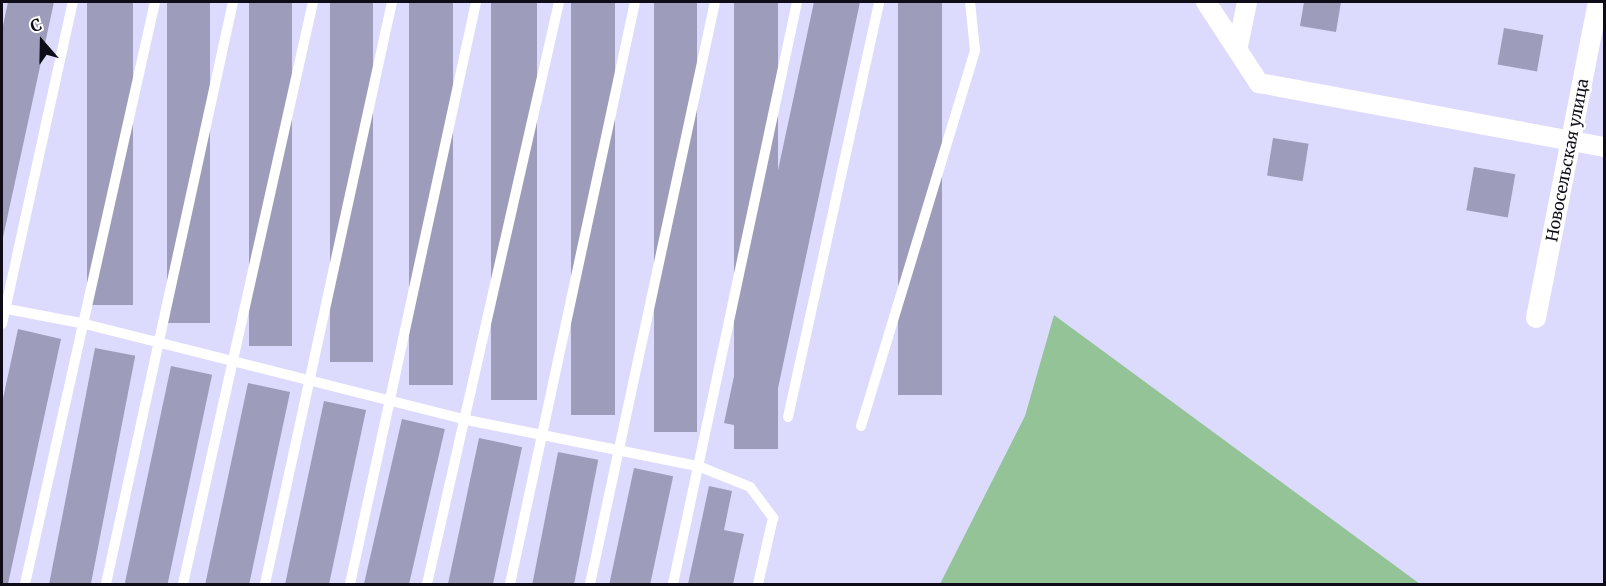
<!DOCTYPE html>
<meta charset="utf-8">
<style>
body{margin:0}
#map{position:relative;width:1606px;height:586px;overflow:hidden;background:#dcdbfd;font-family:Merriweather,serif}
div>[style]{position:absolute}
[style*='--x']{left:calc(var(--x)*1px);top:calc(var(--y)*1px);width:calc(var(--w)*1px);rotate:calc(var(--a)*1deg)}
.green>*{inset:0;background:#94c397}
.building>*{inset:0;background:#9d9cbb;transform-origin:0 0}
.lane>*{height:10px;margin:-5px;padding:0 5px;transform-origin:5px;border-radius:5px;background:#fff}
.street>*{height:20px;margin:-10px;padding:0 10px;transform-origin:10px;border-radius:10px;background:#fff}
span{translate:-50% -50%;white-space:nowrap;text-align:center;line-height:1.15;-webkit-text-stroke:4.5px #fff;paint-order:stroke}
.street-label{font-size:16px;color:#0d0c17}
.frame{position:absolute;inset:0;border:3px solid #0d0c17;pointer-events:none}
.north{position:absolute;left:12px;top:12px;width:60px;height:60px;-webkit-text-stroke:4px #fff;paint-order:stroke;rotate:340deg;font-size:16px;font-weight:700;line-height:24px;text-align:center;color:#0d0c17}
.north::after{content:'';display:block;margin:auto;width:21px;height:27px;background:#0d0c17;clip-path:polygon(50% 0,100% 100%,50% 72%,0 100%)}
</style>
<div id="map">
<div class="green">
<div style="clip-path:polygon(1054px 315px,1420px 584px,940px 584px,1025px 416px)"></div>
</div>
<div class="building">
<div style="clip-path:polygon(8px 2px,54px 2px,2px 242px,2px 30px)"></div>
<div style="left:87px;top:2px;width:46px;height:303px"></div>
<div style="left:167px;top:2px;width:43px;height:321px"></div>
<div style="left:249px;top:2px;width:43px;height:344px"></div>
<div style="left:330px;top:2px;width:43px;height:360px"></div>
<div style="left:409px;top:2px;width:44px;height:383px"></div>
<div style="left:491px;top:2px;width:46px;height:398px"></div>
<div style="left:571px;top:2px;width:44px;height:413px"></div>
<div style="left:654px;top:2px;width:43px;height:430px"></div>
<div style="left:734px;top:2px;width:44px;height:447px"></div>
<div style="clip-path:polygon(814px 2px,860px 2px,777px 393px,758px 388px,749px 428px,724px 423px)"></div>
<div style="left:898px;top:2px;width:44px;height:393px"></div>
<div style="clip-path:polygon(1304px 2px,1341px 2px,1336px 32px,1300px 26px)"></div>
<div style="left:1504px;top:28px;width:40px;height:37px;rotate:10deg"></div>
<div style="left:1273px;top:138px;width:36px;height:38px;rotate:9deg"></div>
<div style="left:1474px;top:167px;width:42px;height:44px;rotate:10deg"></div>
<div style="clip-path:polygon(18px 329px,61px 339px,8px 584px,2px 584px,2px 403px)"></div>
<div style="left:95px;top:348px;width:41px;height:241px;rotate:11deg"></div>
<div style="left:171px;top:366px;width:42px;height:223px;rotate:12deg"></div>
<div style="left:248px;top:383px;width:43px;height:206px;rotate:12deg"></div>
<div style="left:324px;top:401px;width:43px;height:187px;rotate:12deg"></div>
<div style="left:402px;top:419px;width:44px;height:169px;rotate:13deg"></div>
<div style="left:479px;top:438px;width:44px;height:149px;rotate:12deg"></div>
<div style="left:558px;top:452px;width:41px;height:135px;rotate:11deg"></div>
<div style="left:634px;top:468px;width:40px;height:119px;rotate:12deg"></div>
<div style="clip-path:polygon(709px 486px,732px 491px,724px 530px,744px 534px,733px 584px,688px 584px)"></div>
</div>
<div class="lane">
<div style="--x:2;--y:308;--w:80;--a:10.8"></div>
<div style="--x:81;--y:323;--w:393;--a:14.1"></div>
<div style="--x:462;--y:419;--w:241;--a:11.3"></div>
<div style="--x:698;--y:466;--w:56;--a:22"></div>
<div style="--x:750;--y:487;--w:39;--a:53"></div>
<div style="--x:773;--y:518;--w:68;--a:102.8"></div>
<div style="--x:2;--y:324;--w:330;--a:-77.6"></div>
<div style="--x:788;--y:417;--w:425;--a:-77.6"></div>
<div style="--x:861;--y:426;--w:393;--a:-73.1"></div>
<div style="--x:975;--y:50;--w:48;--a:-95.9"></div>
<div style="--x:25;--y:584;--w:596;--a:-77.41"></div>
<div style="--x:106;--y:584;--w:596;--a:-77.69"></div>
<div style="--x:183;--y:584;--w:596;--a:-77.41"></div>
<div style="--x:265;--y:584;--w:596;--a:-77.69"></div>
<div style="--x:350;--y:584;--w:595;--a:-77.78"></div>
<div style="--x:427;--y:584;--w:597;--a:-77.22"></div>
<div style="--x:510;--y:584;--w:595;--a:-77.88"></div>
<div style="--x:590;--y:584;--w:595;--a:-77.88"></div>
<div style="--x:673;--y:584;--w:595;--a:-77.97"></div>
</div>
<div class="street">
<div style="--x:1206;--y:2;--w:97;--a:56.8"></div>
<div style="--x:1259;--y:83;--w:351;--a:10.5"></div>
<div style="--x:1238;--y:46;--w:45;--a:-78.4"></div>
<div style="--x:1536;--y:318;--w:322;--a:-78.9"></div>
</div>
<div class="street-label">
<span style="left:1567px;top:160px;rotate:-79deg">Новосельская улица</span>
</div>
<div class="frame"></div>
<div class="north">С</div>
</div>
